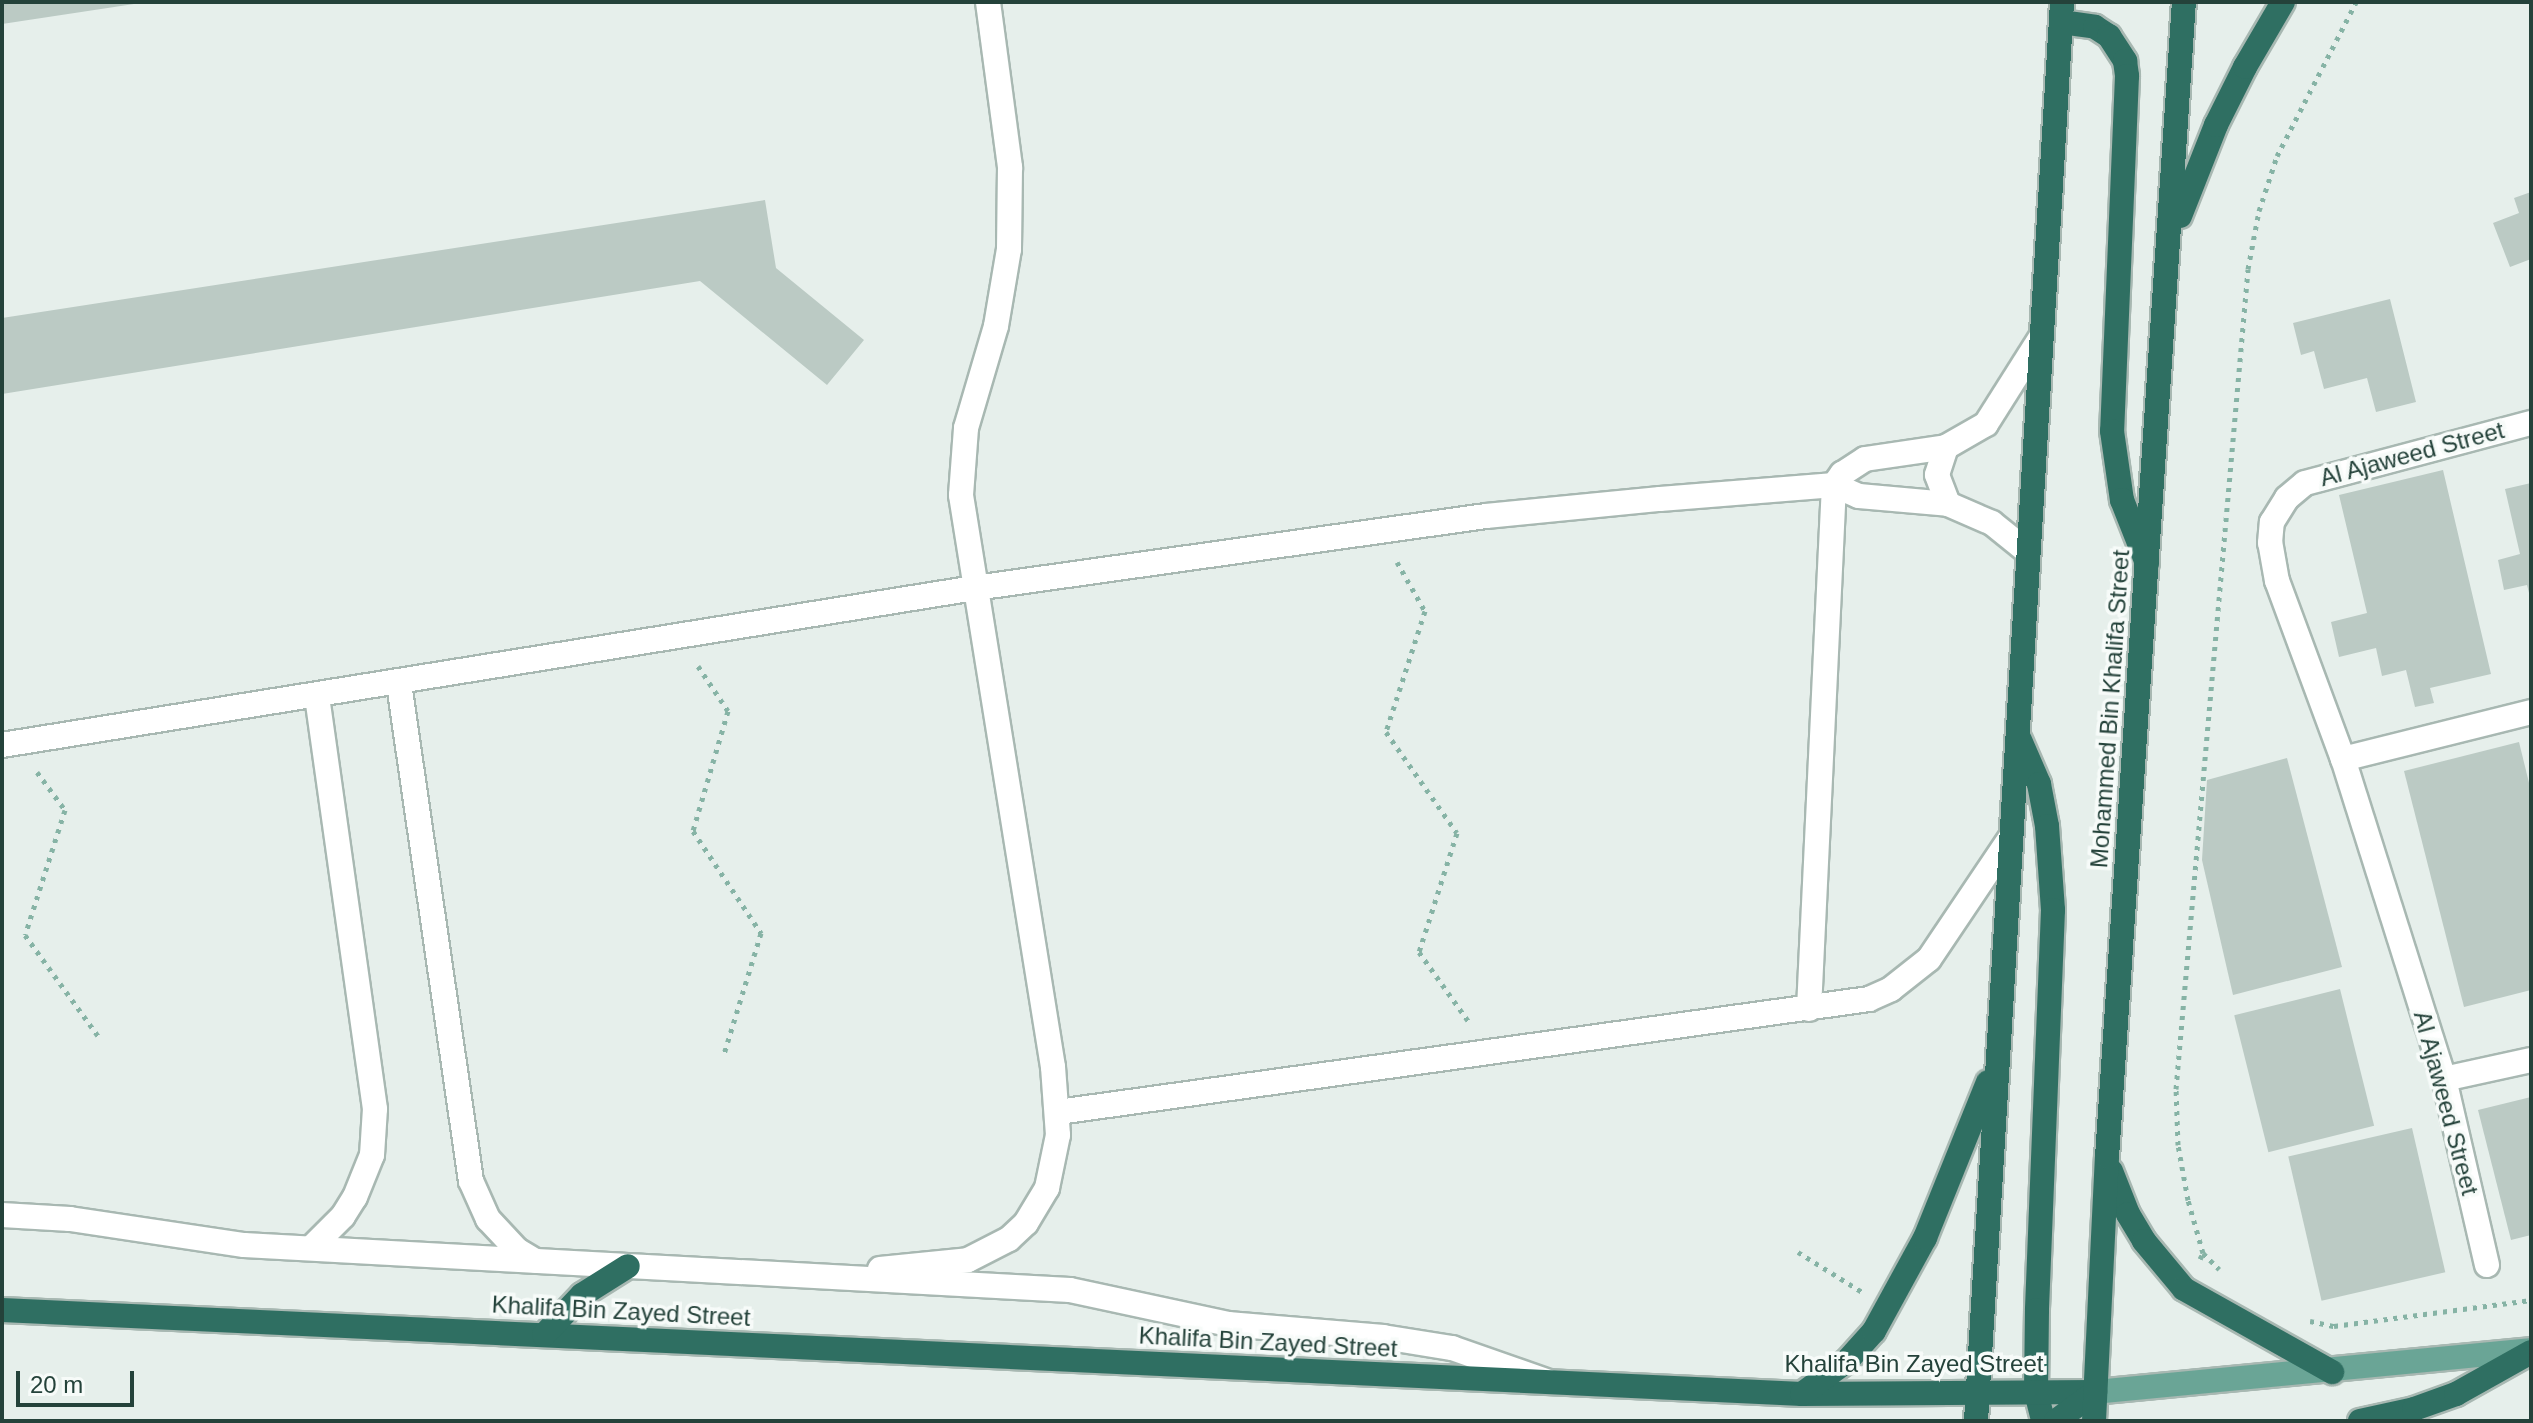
<!DOCTYPE html>
<style>
body{margin:0}
#map{position:relative;width:2533px;height:1423px;overflow:hidden;background:#e6efeb;font-family:Helvetica,sans-serif}
div>[style]{position:absolute}
[style*='--x']{left:calc(var(--x)*1px);top:calc(var(--y)*1px);width:calc(var(--w)*1px);rotate:calc(var(--a)*1deg)}
.building>*{inset:0;background:#bbcac4;transform-origin:0 0}
.path>*{height:5px;margin-top:-2.5px;transform-origin:0;background:repeating-linear-gradient(90deg,#86b3a5 0 4px,transparent 0 10px)}
.roads{filter:drop-shadow(2px 0 #a8b8b2) drop-shadow(-2px 0 #a8b8b2) drop-shadow(0 2px #a8b8b2) drop-shadow(0 -2px #a8b8b2)}
.minor>*{height:24px;margin:-12px;padding:0 12px;transform-origin:12px;border-radius:12px;background:#fff}
.major>*{height:24px;margin:-12px;padding:0 12px;transform-origin:12px;border-radius:12px;background:#6aa596}
.highway>*{height:24px;margin:-12px;padding:0 12px;transform-origin:12px;border-radius:12px;background:#2f6f62}
span{translate:-50% -50%;white-space:nowrap;text-align:center;line-height:1.15;-webkit-text-stroke:7px #f7fbf9;paint-order:stroke}
.street-label{font-size:24px;color:#24423a}
.frame{position:absolute;inset:0;border:4px solid #24423a;pointer-events:none}
.scale{position:absolute;left:16px;top:1371px;width:118px;height:36px;box-sizing:border-box;border:4px solid #24423a;border-top:0;padding-left:10px;font-size:24px;line-height:28px;white-space:nowrap;color:#24423a;-webkit-text-stroke:6px #f7fbf9;paint-order:stroke}
</style>
<div id="map">
<div class="building">
<div style="clip-path:polygon(2px 2px,134px 2px,134px 4px,2px 24px)"></div>
<div style="clip-path:polygon(2531px 192px,2531px 259px,2510px 267px,2493px 223px,2519px 213px,2514px 198px)"></div>
<div style="clip-path:polygon(765px 200px,776px 268px,864px 340px,827px 385px,700px 281px,2px 394px,2px 318px)"></div>
<div style="clip-path:polygon(2390px 299px,2416px 402px,2376px 412px,2367px 378px,2324px 389px,2314px 351px,2301px 355px,2293px 323px)"></div>
<div style="clip-path:polygon(2443px 470px,2491px 674px,2430px 688px,2434px 703px,2415px 707px,2406px 670px,2382px 676px,2376px 648px,2339px 657px,2331px 622px,2367px 613px,2339px 495px)"></div>
<div style="clip-path:polygon(2531px 483px,2531px 597px,2530px 597px,2527px 585px,2504px 590px,2498px 560px,2520px 554px,2505px 489px)"></div>
<div style="clip-path:polygon(2519px 742px,2531px 791px,2531px 990px,2464px 1007px,2404px 771px)"></div>
<div style="clip-path:polygon(2287px 758px,2342px 967px,2233px 995px,2202px 860px,2207px 780px)"></div>
<div style="left:2340px;top:989px;width:141px;height:109px;rotate:76deg"></div>
<div style="clip-path:polygon(2531px 1097px,2531px 1235px,2511px 1240px,2478px 1110px)"></div>
<div style="left:2412px;top:1128px;width:148px;height:127px;rotate:77deg"></div>
</div>
<div class="path">
<div style="--x:1397;--y:562;--w:56;--a:60.3"></div>
<div style="--x:1425;--y:611;--w:127;--a:107.9"></div>
<div style="--x:1386;--y:732;--w:123;--a:54.9"></div>
<div style="--x:1457;--y:833;--w:125;--a:107.7"></div>
<div style="--x:1419;--y:952;--w:86;--a:54.5"></div>
<div style="--x:698;--y:666;--w:54;--a:56.3"></div>
<div style="--x:728;--y:711;--w:125;--a:106.3"></div>
<div style="--x:693;--y:831;--w:123;--a:56.3"></div>
<div style="--x:761;--y:933;--w:127;--a:107"></div>
<div style="--x:37;--y:772;--w:47;--a:53.6"></div>
<div style="--x:65;--y:810;--w:131;--a:107.7"></div>
<div style="--x:25;--y:935;--w:125;--a:54.1"></div>
<div style="--x:1798;--y:1252;--w:75;--a:32"></div>
<div style="--x:2203;--y:1253;--w:23;--a:45"></div>
<div style="--x:2200;--y:1259;--w:7;--a:-63"></div>
<div style="--x:2203;--y:1253;--w:55;--a:-105.8"></div>
<div style="--x:2188;--y:1200;--w:56;--a:-100.3"></div>
<div style="--x:2178;--y:1145;--w:56;--a:-92"></div>
<div style="--x:2176;--y:1089;--w:823;--a:-84.98"></div>
<div style="--x:2248;--y:269;--w:59;--a:-79.3"></div>
<div style="--x:2259;--y:211;--w:58;--a:-71.9"></div>
<div style="--x:2277;--y:156;--w:173;--a:-62.8"></div>
<div style="--x:2310;--y:1321;--w:25;--a:12"></div>
<div style="--x:2334;--y:1326;--w:199;--a:-7.5"></div>
</div>
<div class="roads">
<div class="minor">
<div style="--x:1946;--y:447;--w:29;--a:108"></div>
<div style="--x:1937;--y:475;--w:31;--a:69"></div>
<div style="--x:399;--y:684;--w:502;--a:81.76"></div>
<div style="--x:471;--y:1181;--w:42;--a:65.9"></div>
<div style="--x:488;--y:1219;--w:42;--a:46.9"></div>
<div style="--x:517;--y:1250;--w:21;--a:31"></div>
<div style="--x:2;--y:745;--w:986;--a:-9.17"></div>
<div style="--x:975;--y:588;--w:516;--a:-8.02"></div>
<div style="--x:1486;--y:516;--w:175;--a:-5.6"></div>
<div style="--x:1660;--y:499;--w:175;--a:-4.6"></div>
<div style="--x:1834;--y:485;--w:27;--a:24"></div>
<div style="--x:1859;--y:496;--w:89;--a:5.1"></div>
<div style="--x:1948;--y:504;--w:48;--a:23.4"></div>
<div style="--x:1992;--y:523;--w:46;--a:38.9"></div>
<div style="--x:2343;--y:759;--w:194;--a:-14"></div>
<div style="--x:1809;--y:1009;--w:525;--a:-87.27"></div>
<div style="--x:1834;--y:485;--w:14;--a:-54"></div>
<div style="--x:1842;--y:474;--w:27;--a:-33"></div>
<div style="--x:1865;--y:459;--w:82;--a:-8.4"></div>
<div style="--x:1946;--y:447;--w:46;--a:-29.9"></div>
<div style="--x:1986;--y:424;--w:103;--a:-57.7"></div>
<div style="--x:2444;--y:1079;--w:89;--a:-12.3"></div>
<div style="--x:1058;--y:1112;--w:819;--a:-7.93"></div>
<div style="--x:1869;--y:999;--w:24;--a:-24"></div>
<div style="--x:1891;--y:989;--w:48;--a:-38.3"></div>
<div style="--x:1929;--y:959;--w:147;--a:-56.1"></div>
<div style="--x:2;--y:1215;--w:68;--a:3.4"></div>
<div style="--x:70;--y:1219;--w:176;--a:8.5"></div>
<div style="--x:244;--y:1245;--w:827;--a:3.12"></div>
<div style="--x:1070;--y:1290;--w:162;--a:12.1"></div>
<div style="--x:1228;--y:1324;--w:156;--a:4.8"></div>
<div style="--x:1383;--y:1337;--w:70;--a:9.1"></div>
<div style="--x:1452;--y:1348;--w:103;--a:19.3"></div>
<div style="--x:311;--y:1248;--w:45;--a:-45"></div>
<div style="--x:343;--y:1216;--w:22;--a:-58"></div>
<div style="--x:355;--y:1197;--w:45;--a:-68"></div>
<div style="--x:372;--y:1155;--w:46;--a:-86.3"></div>
<div style="--x:375;--y:1109;--w:417;--a:-98"></div>
<div style="--x:2487;--y:1265;--w:191;--a:-103"></div>
<div style="--x:2444;--y:1079;--w:336;--a:-107.5"></div>
<div style="--x:2343;--y:759;--w:190;--a:-110.3"></div>
<div style="--x:2277;--y:581;--w:39;--a:-100"></div>
<div style="--x:2270;--y:543;--w:21;--a:-85"></div>
<div style="--x:2272;--y:522;--w:28;--a:-58"></div>
<div style="--x:2287;--y:498;--w:23;--a:-40"></div>
<div style="--x:2305;--y:483;--w:234;--a:-14.9"></div>
<div style="--x:880;--y:1269;--w:88;--a:-5.8"></div>
<div style="--x:968;--y:1260;--w:46;--a:-27.1"></div>
<div style="--x:1009;--y:1239;--w:23;--a:-43"></div>
<div style="--x:1026;--y:1223;--w:41;--a:-59"></div>
<div style="--x:1047;--y:1188;--w:54;--a:-78.3"></div>
<div style="--x:1058;--y:1135;--w:68;--a:-94.2"></div>
<div style="--x:1053;--y:1067;--w:579;--a:-99.14"></div>
<div style="--x:961;--y:495;--w:67;--a:-85.7"></div>
<div style="--x:966;--y:428;--w:106;--a:-73.6"></div>
<div style="--x:996;--y:326;--w:78;--a:-80.4"></div>
<div style="--x:1009;--y:249;--w:82;--a:-89.3"></div>
<div style="--x:1010;--y:167;--w:166;--a:-97.6"></div>
</div>
<div class="major">
<div style="--x:2095;--y:1392;--w:438;--a:-5.5"></div>
</div>
<div class="highway">
<div style="--x:2061;--y:22;--w:34;--a:8"></div>
<div style="--x:2095;--y:27;--w:17;--a:33"></div>
<div style="--x:2109;--y:36;--w:30;--a:57"></div>
<div style="--x:2125;--y:61;--w:15;--a:82"></div>
<div style="--x:2127;--y:76;--w:355;--a:92.4"></div>
<div style="--x:2112;--y:431;--w:70;--a:81.8"></div>
<div style="--x:2122;--y:500;--w:68;--a:68.4"></div>
<div style="--x:2180;--y:216;--w:98;--a:-68.4"></div>
<div style="--x:2216;--y:125;--w:65;--a:-63.4"></div>
<div style="--x:2245;--y:67;--w:75;--a:-59.7"></div>
<div style="--x:2020;--y:740;--w:48;--a:66.6"></div>
<div style="--x:2039;--y:784;--w:43;--a:79.2"></div>
<div style="--x:2047;--y:826;--w:84;--a:85.9"></div>
<div style="--x:2053;--y:910;--w:400;--a:92.3"></div>
<div style="--x:2037;--y:1310;--w:82;--a:90.7"></div>
<div style="--x:2036;--y:1392;--w:30;--a:76"></div>
<div style="--x:2111;--y:1171;--w:46;--a:68.4"></div>
<div style="--x:2128;--y:1214;--w:31;--a:59"></div>
<div style="--x:2144;--y:1241;--w:62;--a:50.2"></div>
<div style="--x:2184;--y:1289;--w:170;--a:29.3"></div>
<div style="--x:2;--y:1310;--w:1802;--a:2.67"></div>
<div style="--x:1802;--y:1394;--w:293;--a:-0.4"></div>
<div style="--x:544;--y:1335;--w:55;--a:-46.5"></div>
<div style="--x:582;--y:1295;--w:54;--a:-32.2"></div>
<div style="--x:1802;--y:1394;--w:56;--a:-36.3"></div>
<div style="--x:1847;--y:1361;--w:40;--a:-48"></div>
<div style="--x:1874;--y:1331;--w:106;--a:-61.3"></div>
<div style="--x:1925;--y:1238;--w:168;--a:-68"></div>
<div style="--x:1976;--y:1421;--w:1422;--a:-86.53"></div>
<div style="--x:2056;--y:1421;--w:49;--a:-36.6"></div>
<div style="--x:2094;--y:1421;--w:264;--a:-87.2"></div>
<div style="--x:2107;--y:1157;--w:1158;--a:-86.19"></div>
<div style="--x:2360;--y:1421;--w:55;--a:-12.5"></div>
<div style="--x:2414;--y:1409;--w:45;--a:-19.7"></div>
<div style="--x:2456;--y:1394;--w:86;--a:-29.2"></div>
</div>
</div>
<div class="street-label">
<span style="left:2412px;top:454px;rotate:-15deg">Al Ajaweed Street</span>
<span style="left:2110px;top:709px;rotate:-86deg">Mohammed Bin Khalifa Street</span>
<span style="left:2446px;top:1103px;rotate:75deg">Al Ajaweed Street</span>
<span style="left:621px;top:1311px;rotate:3deg">Khalifa Bin Zayed Street</span>
<span style="left:1268px;top:1342px;rotate:3deg">Khalifa Bin Zayed Street</span>
<span style="left:1914px;top:1364px">Khalifa Bin Zayed Street</span>
</div>
<div class="frame"></div>
<div class="scale">20 m</div>
</div>
